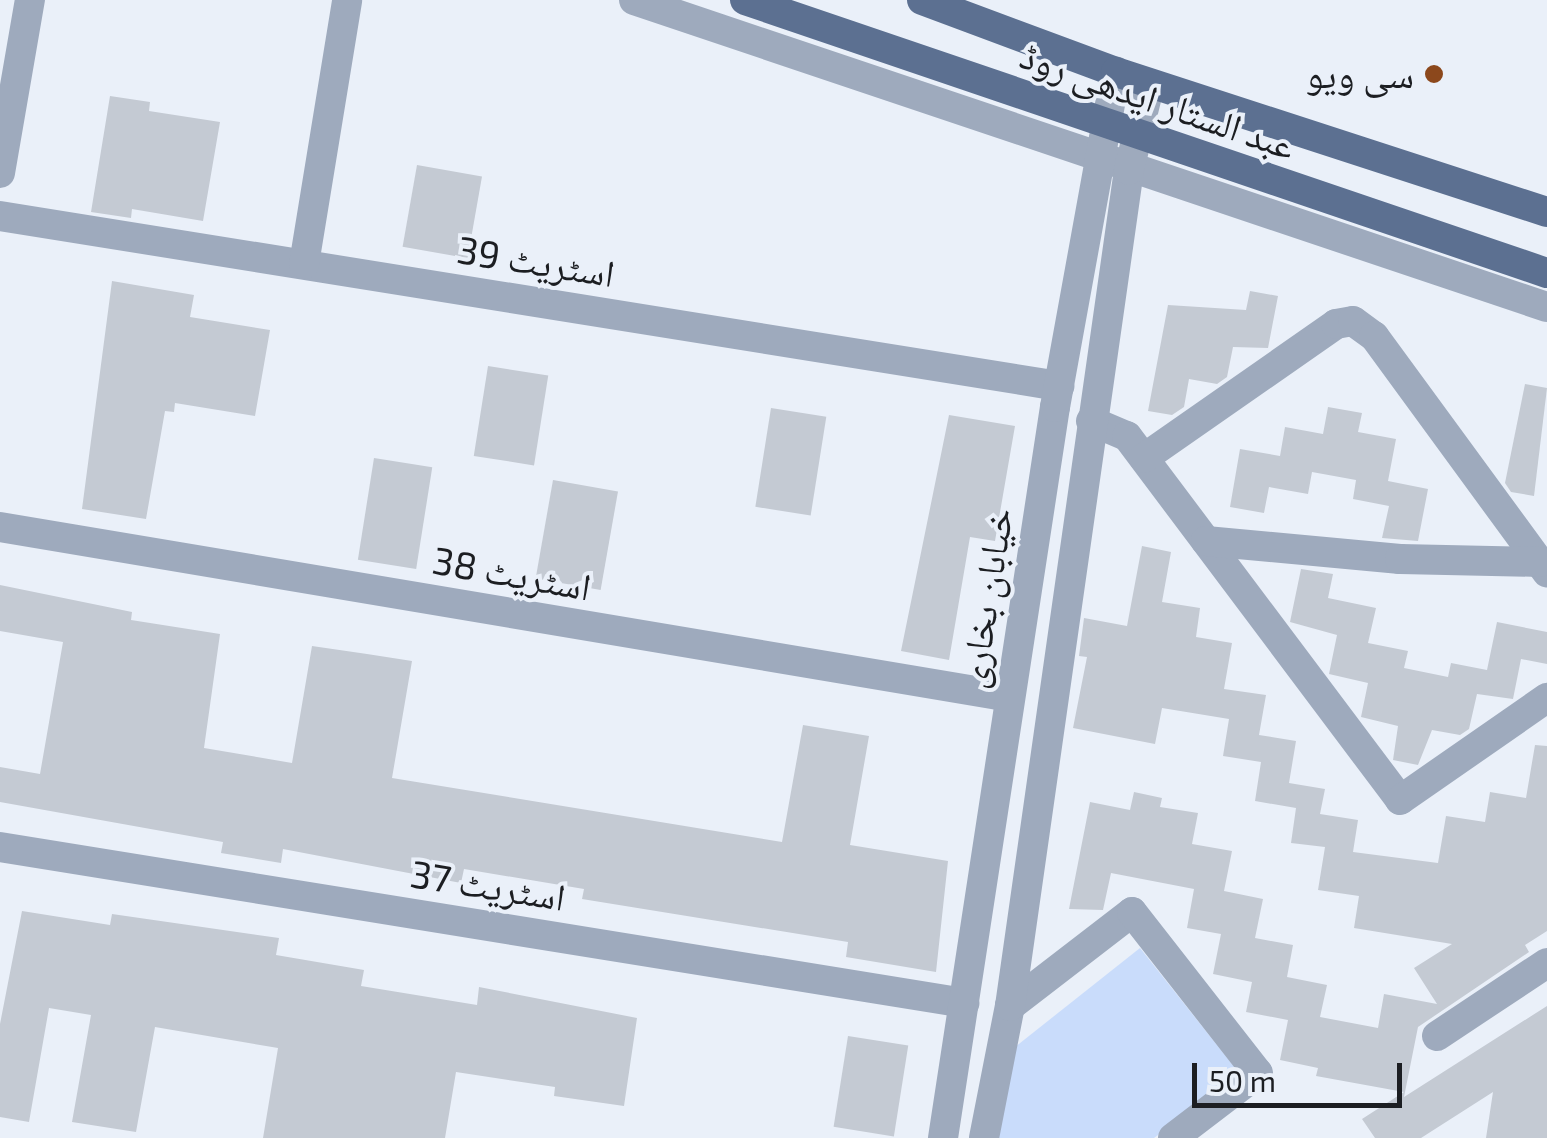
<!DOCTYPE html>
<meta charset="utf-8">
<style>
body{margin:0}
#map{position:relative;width:1547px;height:1138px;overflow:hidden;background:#eaf0f9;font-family:"Exo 2","Noto Naskh Arabic",sans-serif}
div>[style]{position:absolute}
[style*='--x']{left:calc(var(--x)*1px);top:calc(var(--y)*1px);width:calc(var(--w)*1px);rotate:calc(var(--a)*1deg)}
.green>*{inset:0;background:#c9dcfb}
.building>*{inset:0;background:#c4cad3;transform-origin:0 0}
.minor>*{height:30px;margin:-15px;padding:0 15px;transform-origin:15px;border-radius:15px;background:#9eaabd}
.major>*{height:30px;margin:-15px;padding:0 15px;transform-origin:15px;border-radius:15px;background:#5c7091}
.dots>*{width:28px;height:28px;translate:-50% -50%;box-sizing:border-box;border:5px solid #eaf0f9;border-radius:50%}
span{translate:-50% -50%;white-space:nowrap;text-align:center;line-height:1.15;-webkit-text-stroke:8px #eaf0f9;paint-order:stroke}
.poi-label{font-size:38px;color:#1c1e22}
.right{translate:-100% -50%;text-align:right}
.street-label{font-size:38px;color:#1c1e22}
.scale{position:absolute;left:1192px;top:1063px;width:210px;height:45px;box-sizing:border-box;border:5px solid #1c1e22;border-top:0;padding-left:12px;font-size:30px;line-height:35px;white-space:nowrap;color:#1c1e22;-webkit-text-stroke:8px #eaf0f9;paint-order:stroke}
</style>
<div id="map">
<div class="green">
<div style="clip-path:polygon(1140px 948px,1240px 1074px,1154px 1138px,998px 1138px,1010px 1051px)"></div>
</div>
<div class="building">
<div style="clip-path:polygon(110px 96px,150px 102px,149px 111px,220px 122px,203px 221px,132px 209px,131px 218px,91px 212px)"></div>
<div style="left:417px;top:165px;width:66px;height:83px;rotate:10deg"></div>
<div style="clip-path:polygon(112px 281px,194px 295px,190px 317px,270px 330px,255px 416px,175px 403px,174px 412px,165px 411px,146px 519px,82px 509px)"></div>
<div style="clip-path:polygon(1250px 291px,1278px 296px,1268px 348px,1233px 347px,1227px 377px,1217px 384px,1189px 379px,1184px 407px,1172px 415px,1148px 411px,1168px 305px,1246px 310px)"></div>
<div style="left:488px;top:366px;width:61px;height:91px;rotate:9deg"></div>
<div style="clip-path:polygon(1525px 384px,1547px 388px,1534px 496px,1511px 492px,1505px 483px)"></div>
<div style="clip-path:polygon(1328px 407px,1362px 413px,1358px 432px,1396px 439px,1388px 481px,1428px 489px,1418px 541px,1382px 538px,1389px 506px,1353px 499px,1356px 480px,1312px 472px,1308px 494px,1269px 487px,1264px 513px,1230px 507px,1240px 449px,1280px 456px,1285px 427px,1323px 434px)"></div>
<div style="left:771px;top:408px;width:56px;height:100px;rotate:9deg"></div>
<div style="clip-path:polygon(949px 415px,1015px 426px,995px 541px,970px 537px,949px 660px,901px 651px)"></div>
<div style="left:374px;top:458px;width:59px;height:103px;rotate:9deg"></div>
<div style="left:553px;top:480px;width:66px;height:100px;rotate:10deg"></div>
<div style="clip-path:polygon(1142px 546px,1171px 552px,1162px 602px,1200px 608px,1196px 637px,1232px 643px,1224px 689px,1266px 695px,1259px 735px,1296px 741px,1289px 783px,1325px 789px,1320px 814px,1358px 820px,1353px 852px,1438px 863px,1446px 816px,1485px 822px,1490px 792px,1526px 798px,1535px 745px,1547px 746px,1547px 931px,1525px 945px,1529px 952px,1418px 1027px,1404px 1097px,1547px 1006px,1547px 1138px,1486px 1138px,1493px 1092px,1421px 1138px,1375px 1138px,1362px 1119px,1404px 1092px,1316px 1076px,1318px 1068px,1280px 1060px,1288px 1020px,1246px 1012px,1252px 982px,1213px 974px,1221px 934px,1187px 928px,1194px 889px,1111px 873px,1103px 910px,1069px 909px,1090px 802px,1130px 810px,1134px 792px,1162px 798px,1160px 807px,1198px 813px,1192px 844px,1232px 851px,1224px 891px,1263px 899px,1255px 938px,1293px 945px,1287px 977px,1327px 985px,1320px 1017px,1378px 1028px,1384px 994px,1437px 1004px,1414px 968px,1452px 944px,1354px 928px,1359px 896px,1318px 890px,1325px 847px,1291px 843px,1296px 808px,1255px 801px,1261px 762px,1223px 756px,1229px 719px,1162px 708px,1155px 744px,1073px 728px,1087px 657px,1079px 656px,1084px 618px,1127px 626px)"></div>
<div style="clip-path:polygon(1301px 569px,1333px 574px,1328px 598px,1376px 608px,1368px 643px,1408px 651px,1404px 668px,1448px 677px,1451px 663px,1487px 670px,1497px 622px,1547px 632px,1547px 664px,1521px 659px,1513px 699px,1477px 694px,1469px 729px,1460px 735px,1432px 730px,1418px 765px,1393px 760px,1398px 726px,1361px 717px,1368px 683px,1329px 674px,1337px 635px,1290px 622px)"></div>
<div style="clip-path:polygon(0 585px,132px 612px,131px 620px,220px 634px,204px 748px,292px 763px,312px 646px,367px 654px,412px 661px,392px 778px,782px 842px,803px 725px,869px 736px,850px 845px,948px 861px,936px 972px,846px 957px,848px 942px,582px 899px,584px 889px,464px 869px,461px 883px,283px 849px,281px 863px,221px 853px,223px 842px,0 802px,0 767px,40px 774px,63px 642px,0 631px)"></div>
<div style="clip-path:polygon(22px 911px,110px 925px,112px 914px,279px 938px,276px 955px,364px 970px,361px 986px,477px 1005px,479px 987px,637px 1018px,624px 1106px,554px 1096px,555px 1087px,456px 1072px,445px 1138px,263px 1138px,278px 1048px,155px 1027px,136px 1132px,72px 1122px,91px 1015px,49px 1008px,29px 1122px,0 1117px,0 1024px)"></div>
<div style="left:848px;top:1036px;width:61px;height:92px;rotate:9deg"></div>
</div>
<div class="minor">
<div style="--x:634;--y:0;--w:963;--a:18.59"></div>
<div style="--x:0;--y:173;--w:176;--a:-80.2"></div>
<div style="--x:0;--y:216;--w:1073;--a:9.12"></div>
<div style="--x:304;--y:264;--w:267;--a:-80.7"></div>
<div style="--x:1091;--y:421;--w:39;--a:23"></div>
<div style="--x:1127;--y:436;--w:455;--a:53.1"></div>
<div style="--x:1400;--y:800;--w:179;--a:-34.8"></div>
<div style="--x:1144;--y:458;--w:234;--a:-34.9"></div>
<div style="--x:1336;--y:324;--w:17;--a:-10"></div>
<div style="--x:1353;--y:321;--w:26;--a:36"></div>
<div style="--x:1374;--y:336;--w:293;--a:53.8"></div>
<div style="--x:0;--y:527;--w:1024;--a:9.55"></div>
<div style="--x:1206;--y:541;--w:195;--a:5.3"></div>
<div style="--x:1400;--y:559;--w:140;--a:1.2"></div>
<div style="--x:0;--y:847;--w:977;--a:9.19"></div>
<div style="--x:1010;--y:1006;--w:154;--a:-37.6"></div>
<div style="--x:1132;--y:912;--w:204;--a:52"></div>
<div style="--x:1258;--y:1073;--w:107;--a:142.6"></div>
<div style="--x:1437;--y:1036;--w:132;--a:-33.6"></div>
<div style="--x:943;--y:1138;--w:740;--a:-81.29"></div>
<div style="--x:1055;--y:407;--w:341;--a:-79.7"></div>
<div style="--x:984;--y:1138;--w:135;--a:-78.9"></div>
<div style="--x:1010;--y:1006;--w:844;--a:-81.9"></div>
<div style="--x:1129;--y:170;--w:89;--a:-76.4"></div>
</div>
<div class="major">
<div style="--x:745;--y:0;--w:847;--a:18.8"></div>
<div style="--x:922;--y:0;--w:207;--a:20.4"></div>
<div style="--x:1116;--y:72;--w:453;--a:18"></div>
</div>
<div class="dots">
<div style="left:1434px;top:74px;background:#8c481c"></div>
</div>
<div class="poi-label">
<span class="right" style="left:1414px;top:74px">سی ویو</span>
</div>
<div class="street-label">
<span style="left:1158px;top:100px;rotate:19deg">عبد الستار ایدھی روڈ</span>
<span style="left:536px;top:261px;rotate:9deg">اسٹریٹ 39</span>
<span style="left:512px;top:573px;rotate:10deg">اسٹریٹ 38</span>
<span style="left:985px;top:598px;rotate:-81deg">خیابان بخاری</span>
<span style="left:488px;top:885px;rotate:9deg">اسٹریٹ 37</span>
</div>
<div class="scale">50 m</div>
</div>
